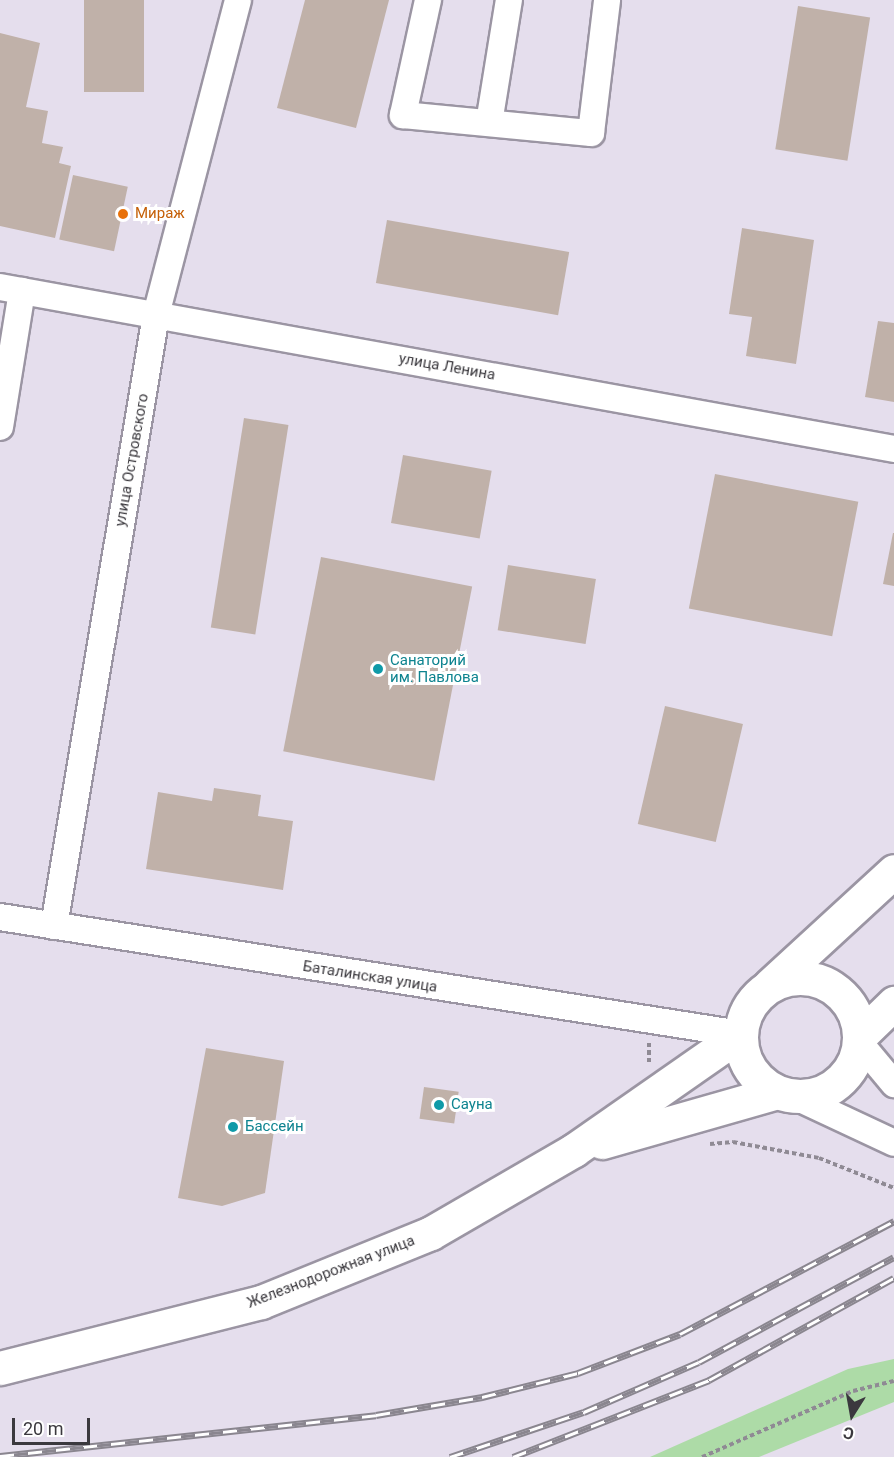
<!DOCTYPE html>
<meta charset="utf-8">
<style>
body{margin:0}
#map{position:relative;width:894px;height:1457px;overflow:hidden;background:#e5deed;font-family:Roboto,sans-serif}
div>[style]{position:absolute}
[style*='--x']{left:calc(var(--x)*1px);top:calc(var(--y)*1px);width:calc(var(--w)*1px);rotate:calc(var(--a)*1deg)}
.green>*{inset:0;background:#addba7}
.building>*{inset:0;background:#c0b1a9;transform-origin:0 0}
.path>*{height:4px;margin-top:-2px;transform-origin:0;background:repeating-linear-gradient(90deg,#8f8a94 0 4.5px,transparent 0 7.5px)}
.roads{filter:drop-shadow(2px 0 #9b95a3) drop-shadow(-2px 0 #9b95a3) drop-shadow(0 2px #9b95a3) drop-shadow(0 -2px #9b95a3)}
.minor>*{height:26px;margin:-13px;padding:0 13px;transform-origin:13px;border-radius:13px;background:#fff}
.major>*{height:33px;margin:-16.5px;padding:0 16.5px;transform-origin:16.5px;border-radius:16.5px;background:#fff}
.major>.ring{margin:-16.5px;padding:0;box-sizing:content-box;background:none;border:33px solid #fff;border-radius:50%}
.rail>*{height:7px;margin-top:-3.5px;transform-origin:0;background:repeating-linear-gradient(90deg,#fff 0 14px,#8a868f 0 28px);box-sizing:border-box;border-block:2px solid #8a868f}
.dots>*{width:16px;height:16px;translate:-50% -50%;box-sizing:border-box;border:3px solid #fff;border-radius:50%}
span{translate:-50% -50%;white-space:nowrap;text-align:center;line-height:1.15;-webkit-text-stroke:6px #fff;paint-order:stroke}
.food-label{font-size:15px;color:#c56008}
.left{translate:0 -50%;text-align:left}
.street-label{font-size:15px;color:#3b393e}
.culture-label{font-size:15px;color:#0d838f}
.north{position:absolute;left:822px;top:1385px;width:60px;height:60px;-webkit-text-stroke:4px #fff;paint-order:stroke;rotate:191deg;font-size:16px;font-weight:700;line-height:24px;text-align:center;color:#3b393e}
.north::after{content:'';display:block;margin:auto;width:21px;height:27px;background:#3b393e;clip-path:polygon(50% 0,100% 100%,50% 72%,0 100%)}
.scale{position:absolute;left:12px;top:1418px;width:78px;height:27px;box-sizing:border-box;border:3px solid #3b393e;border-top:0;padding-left:8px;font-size:18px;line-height:21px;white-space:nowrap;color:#3b393e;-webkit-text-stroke:4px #fff;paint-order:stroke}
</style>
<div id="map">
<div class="green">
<div style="clip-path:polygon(894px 1359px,894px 1402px,759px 1457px,650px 1457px,848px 1369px)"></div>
</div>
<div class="building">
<div style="left:84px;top:0;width:60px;height:92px"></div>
<div style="clip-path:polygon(305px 0,389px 0,356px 128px,277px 108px)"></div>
<div style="left:798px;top:6px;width:73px;height:145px;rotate:9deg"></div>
<div style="clip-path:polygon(0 33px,40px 43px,26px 107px,48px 111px,42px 143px,63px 147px,59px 163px,71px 166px,55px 238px,0 226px)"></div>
<div style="left:73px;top:175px;width:56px;height:66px;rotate:12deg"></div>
<div style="left:387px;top:220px;width:185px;height:64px;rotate:10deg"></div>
<div style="clip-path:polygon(742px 228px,814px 240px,796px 364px,746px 356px,752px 317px,729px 314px)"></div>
<div style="clip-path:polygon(878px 321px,894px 323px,894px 402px,865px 397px)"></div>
<div style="left:244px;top:418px;width:45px;height:212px;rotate:9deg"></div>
<div style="left:403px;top:455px;width:90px;height:69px;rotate:10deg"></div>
<div style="left:715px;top:474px;width:146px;height:137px;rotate:11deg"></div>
<div style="clip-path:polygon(893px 533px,894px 533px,894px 586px,883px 584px)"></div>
<div style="left:321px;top:557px;width:154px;height:198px;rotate:11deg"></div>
<div style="left:508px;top:565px;width:89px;height:66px;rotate:9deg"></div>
<div style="left:665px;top:706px;width:80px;height:121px;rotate:13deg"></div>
<div style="clip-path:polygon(214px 788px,261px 795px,258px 816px,293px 821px,283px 890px,146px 869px,158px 792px,212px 801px)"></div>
<div style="clip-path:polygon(206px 1048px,284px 1061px,265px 1193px,222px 1206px,178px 1198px)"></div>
<div style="left:424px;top:1087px;width:35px;height:32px;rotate:8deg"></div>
</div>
<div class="path">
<div style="--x:649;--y:1043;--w:20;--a:90"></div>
<div style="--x:710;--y:1144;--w:23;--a:-5"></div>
<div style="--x:733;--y:1142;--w:87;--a:10.5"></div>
<div style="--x:819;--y:1158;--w:81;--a:21.8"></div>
<div style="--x:702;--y:1457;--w:165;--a:-23.6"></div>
<div style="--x:853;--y:1391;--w:42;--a:-13.7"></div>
</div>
<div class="roads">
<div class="minor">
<div style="--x:428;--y:0;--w:118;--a:102.3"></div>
<div style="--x:403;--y:115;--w:189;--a:5.5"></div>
<div style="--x:591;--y:133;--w:134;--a:-83.1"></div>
<div style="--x:489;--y:123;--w:125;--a:-80.8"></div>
<div style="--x:0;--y:287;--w:909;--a:10.27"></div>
<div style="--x:0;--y:427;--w:138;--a:-80.8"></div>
<div style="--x:0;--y:917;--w:749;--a:8.98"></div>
<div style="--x:54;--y:926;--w:619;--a:-80.52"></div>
<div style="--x:156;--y:315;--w:325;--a:-75.4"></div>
<div style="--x:859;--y:1042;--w:55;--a:50.2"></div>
<div style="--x:796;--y:1097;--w:108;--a:25.1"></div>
</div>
<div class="major">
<div class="ring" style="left:741px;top:978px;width:85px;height:85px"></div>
<div style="--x:770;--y:985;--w:168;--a:-42.6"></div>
<div style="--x:859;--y:1037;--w:49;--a:-44.2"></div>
<div style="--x:602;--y:1142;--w:182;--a:-15.9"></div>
<div style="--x:0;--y:1368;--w:269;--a:-14.2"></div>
<div style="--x:261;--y:1302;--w:183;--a:-22.1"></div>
<div style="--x:431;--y:1233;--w:165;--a:-30.1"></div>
<div style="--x:574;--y:1150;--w:203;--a:-34.9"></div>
</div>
</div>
<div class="rail">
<div style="--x:0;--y:1456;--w:378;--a:-6.2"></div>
<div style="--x:376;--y:1415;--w:108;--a:-9.6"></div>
<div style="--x:482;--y:1397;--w:99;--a:-14"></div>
<div style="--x:578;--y:1373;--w:109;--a:-20.9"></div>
<div style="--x:680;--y:1334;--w:242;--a:-27.8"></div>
<div style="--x:450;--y:1457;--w:141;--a:-18.6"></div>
<div style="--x:584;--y:1412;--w:125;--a:-23.5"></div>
<div style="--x:699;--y:1362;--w:221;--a:-28.3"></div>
<div style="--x:513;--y:1457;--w:211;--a:-21.4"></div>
<div style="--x:709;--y:1380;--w:211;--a:-28.9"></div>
</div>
<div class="dots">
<div style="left:123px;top:214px;background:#e8710a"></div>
<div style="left:378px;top:669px;background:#0f9aa8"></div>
<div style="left:439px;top:1105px;background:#0f9aa8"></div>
<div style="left:233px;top:1127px;background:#0f9aa8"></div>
</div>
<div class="food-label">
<span class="left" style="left:135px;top:214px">Мираж</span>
</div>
<div class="street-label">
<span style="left:447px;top:367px;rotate:10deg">улица Ленина</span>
<span style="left:132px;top:460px;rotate:-80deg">улица Островского</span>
<span style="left:370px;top:977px;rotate:9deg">Баталинская улица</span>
<span style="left:331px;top:1272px;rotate:-21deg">Железнодорожная улица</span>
</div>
<div class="culture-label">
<span class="left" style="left:390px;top:669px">Санаторий<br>им. Павлова</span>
<span class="left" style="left:451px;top:1105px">Сауна</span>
<span class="left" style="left:245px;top:1127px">Бассейн</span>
</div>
<div class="north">С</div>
<div class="scale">20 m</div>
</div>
